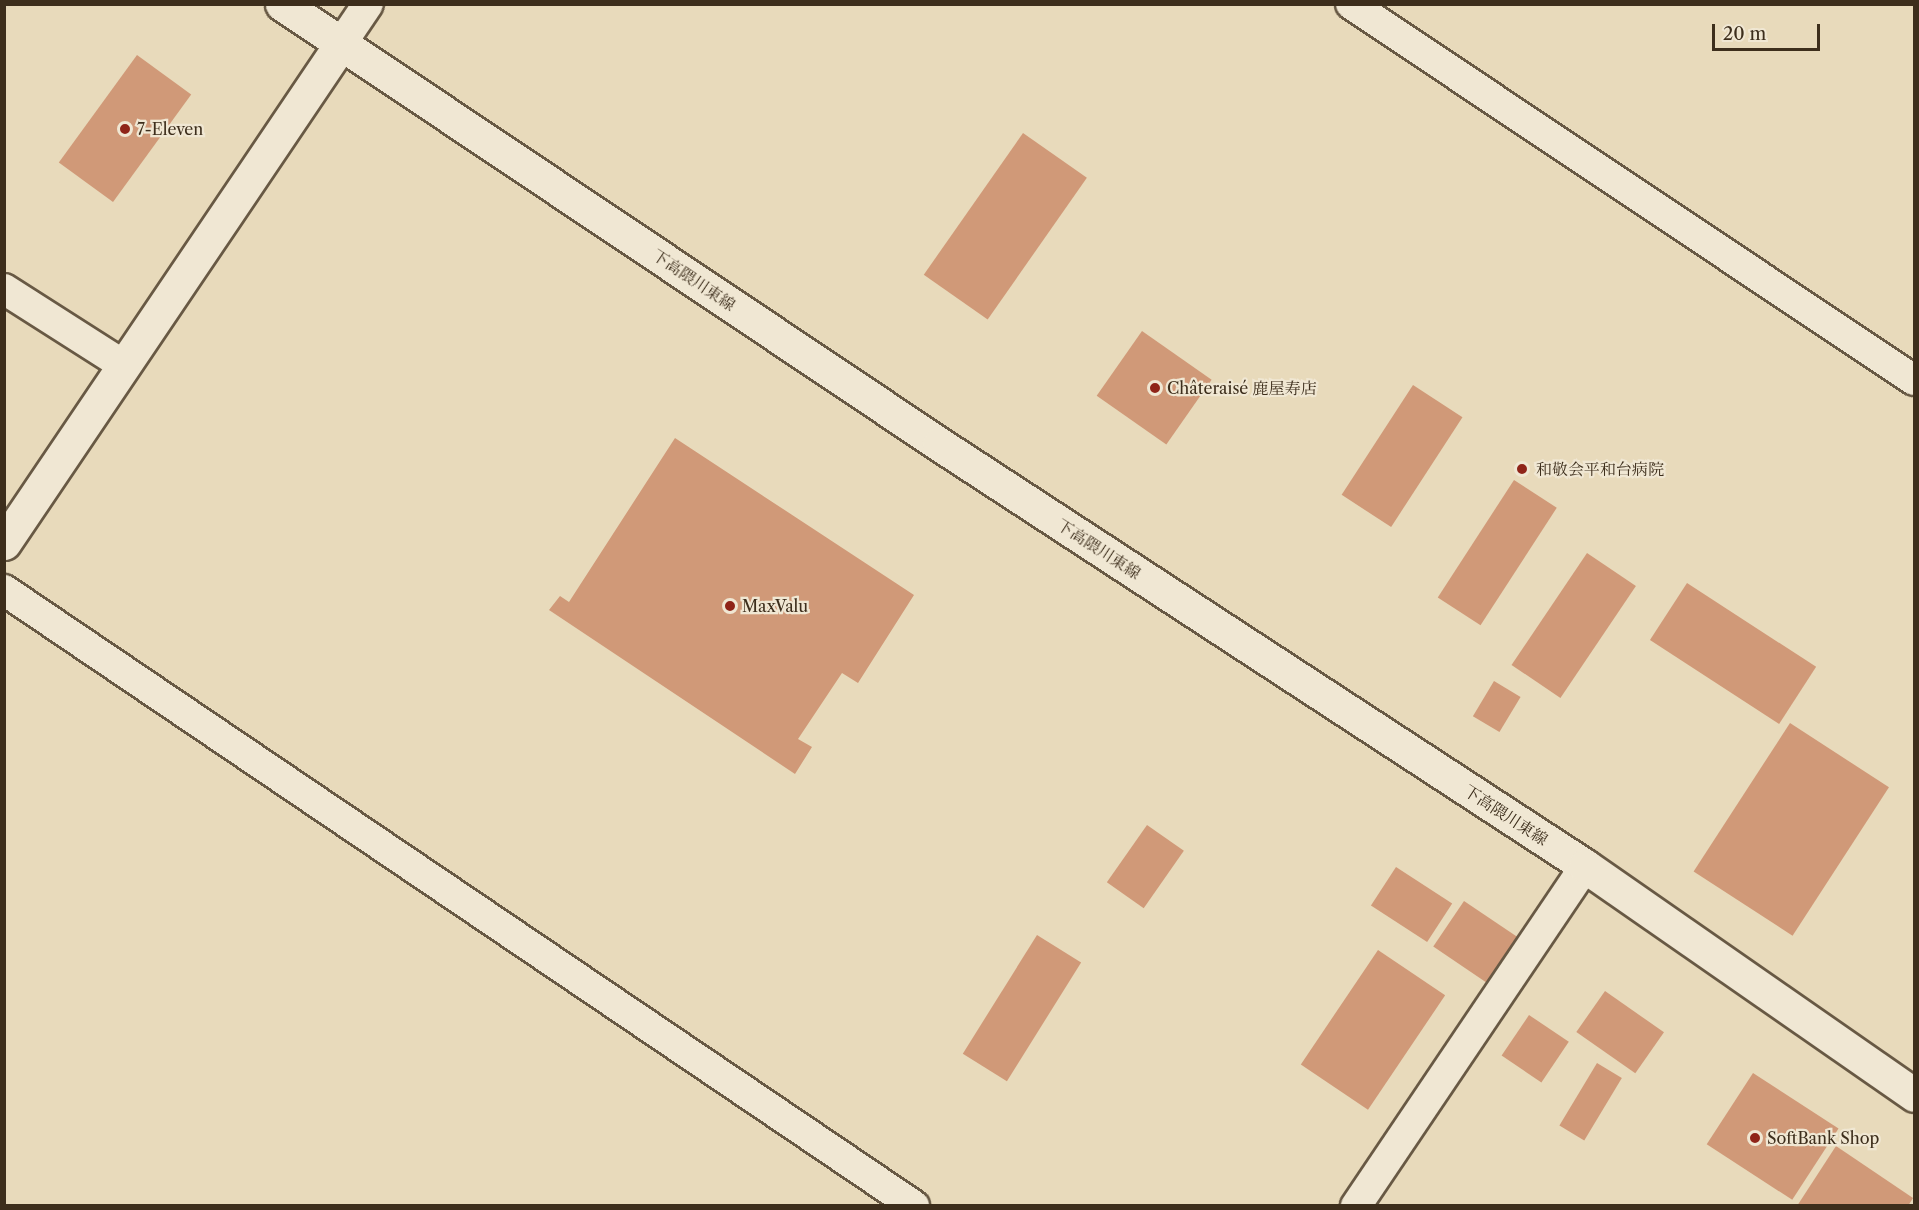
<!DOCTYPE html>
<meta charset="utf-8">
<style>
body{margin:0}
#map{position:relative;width:1919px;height:1210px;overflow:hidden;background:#e8dabb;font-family:"Libre Caslon Text","Noto Serif JP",serif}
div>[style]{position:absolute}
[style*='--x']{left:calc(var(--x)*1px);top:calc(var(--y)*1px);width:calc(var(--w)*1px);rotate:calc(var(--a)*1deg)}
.building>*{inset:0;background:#d09978;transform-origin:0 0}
.roads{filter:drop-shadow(2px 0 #685944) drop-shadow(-2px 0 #685944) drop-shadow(0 2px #685944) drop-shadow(0 -2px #685944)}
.minor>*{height:30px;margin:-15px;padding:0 15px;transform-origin:15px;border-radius:15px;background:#f0e7d3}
.tertiary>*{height:33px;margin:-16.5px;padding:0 16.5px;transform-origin:16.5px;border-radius:16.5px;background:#f0e7d3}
.secondary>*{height:33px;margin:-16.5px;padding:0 16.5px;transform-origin:16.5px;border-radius:16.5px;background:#f0e7d3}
.dots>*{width:16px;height:16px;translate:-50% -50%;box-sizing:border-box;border:3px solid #f0e7d3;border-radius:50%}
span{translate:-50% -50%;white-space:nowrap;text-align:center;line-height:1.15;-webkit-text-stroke:4.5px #f0e7d3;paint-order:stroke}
.poi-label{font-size:16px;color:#3d2e1c}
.left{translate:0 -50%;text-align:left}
.street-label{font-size:16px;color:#3d2e1c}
.frame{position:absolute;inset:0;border:6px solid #3d2e1c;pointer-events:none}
.scale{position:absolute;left:1712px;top:24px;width:108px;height:27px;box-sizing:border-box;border:3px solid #3d2e1c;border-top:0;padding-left:8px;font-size:18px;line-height:21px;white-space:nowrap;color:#3d2e1c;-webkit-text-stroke:4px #f0e7d3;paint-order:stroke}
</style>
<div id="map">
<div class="building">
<div style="left:137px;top:55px;width:67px;height:133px;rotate:36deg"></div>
<div style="left:1023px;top:133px;width:78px;height:173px;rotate:35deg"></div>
<div style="left:1142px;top:331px;width:85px;height:79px;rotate:35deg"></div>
<div style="left:1413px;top:385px;width:59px;height:131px;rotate:33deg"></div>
<div style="clip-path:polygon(675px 438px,914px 595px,858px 683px,842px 673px,798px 739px,812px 747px,795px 774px,549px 610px,560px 596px,569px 602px)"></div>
<div style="left:1514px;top:480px;width:51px;height:140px;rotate:33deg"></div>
<div style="left:1587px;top:553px;width:59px;height:135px;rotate:34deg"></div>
<div style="left:1687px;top:583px;width:154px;height:68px;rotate:33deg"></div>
<div style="left:1494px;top:681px;width:31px;height:41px;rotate:31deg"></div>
<div style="left:1790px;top:723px;width:118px;height:177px;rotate:33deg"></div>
<div style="left:1147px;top:825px;width:45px;height:70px;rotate:35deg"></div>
<div style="left:1396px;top:867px;width:67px;height:46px;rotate:33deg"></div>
<div style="left:1464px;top:901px;width:81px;height:55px;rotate:34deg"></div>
<div style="left:1037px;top:935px;width:52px;height:140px;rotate:32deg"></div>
<div style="left:1378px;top:950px;width:81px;height:138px;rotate:34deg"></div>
<div style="left:1605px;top:991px;width:72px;height:50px;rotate:35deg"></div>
<div style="left:1529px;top:1015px;width:48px;height:49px;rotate:34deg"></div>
<div style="left:1597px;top:1063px;width:29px;height:73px;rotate:31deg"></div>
<div style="left:1753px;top:1073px;width:102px;height:85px;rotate:33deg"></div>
<div style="clip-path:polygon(1836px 1146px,1913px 1198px,1908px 1206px,1797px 1206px)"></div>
</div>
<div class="roads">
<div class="minor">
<div style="--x:1351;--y:4;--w:677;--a:33.74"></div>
<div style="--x:341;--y:44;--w:48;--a:-56"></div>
<div style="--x:4;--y:289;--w:143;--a:32.5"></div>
<div style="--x:4;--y:590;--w:1099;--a:34.09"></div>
<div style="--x:1356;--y:1206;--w:410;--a:-56"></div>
</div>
<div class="tertiary">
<div style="--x:4;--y:543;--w:602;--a:-55.97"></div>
</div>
<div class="secondary">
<div style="--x:282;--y:4;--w:791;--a:33.81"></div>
<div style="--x:939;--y:444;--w:772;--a:33.15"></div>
<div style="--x:1585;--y:866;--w:401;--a:34.8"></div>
</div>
</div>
<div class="dots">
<div style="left:125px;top:129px;background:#8f2418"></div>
<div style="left:1155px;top:388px;background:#8f2418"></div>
<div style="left:1522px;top:469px;background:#8f2418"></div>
<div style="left:730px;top:606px;background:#8f2418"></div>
<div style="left:1755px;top:1138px;background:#8f2418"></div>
</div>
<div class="poi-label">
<span class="left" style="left:137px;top:129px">7-Eleven</span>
<span class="left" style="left:1167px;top:388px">Châteraisé 鹿屋寿店</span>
<span class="left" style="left:1536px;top:469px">和敬会平和台病院</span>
<span class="left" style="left:742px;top:606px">MaxValu</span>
<span class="left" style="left:1767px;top:1138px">SoftBank Shop</span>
</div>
<div class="street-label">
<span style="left:694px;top:280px;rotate:34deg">下高隈川東線</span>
<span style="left:1099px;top:549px;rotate:33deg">下高隈川東線</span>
<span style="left:1506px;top:815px;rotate:33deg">下高隈川東線</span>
</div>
<div class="frame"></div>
<div class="scale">20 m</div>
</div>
